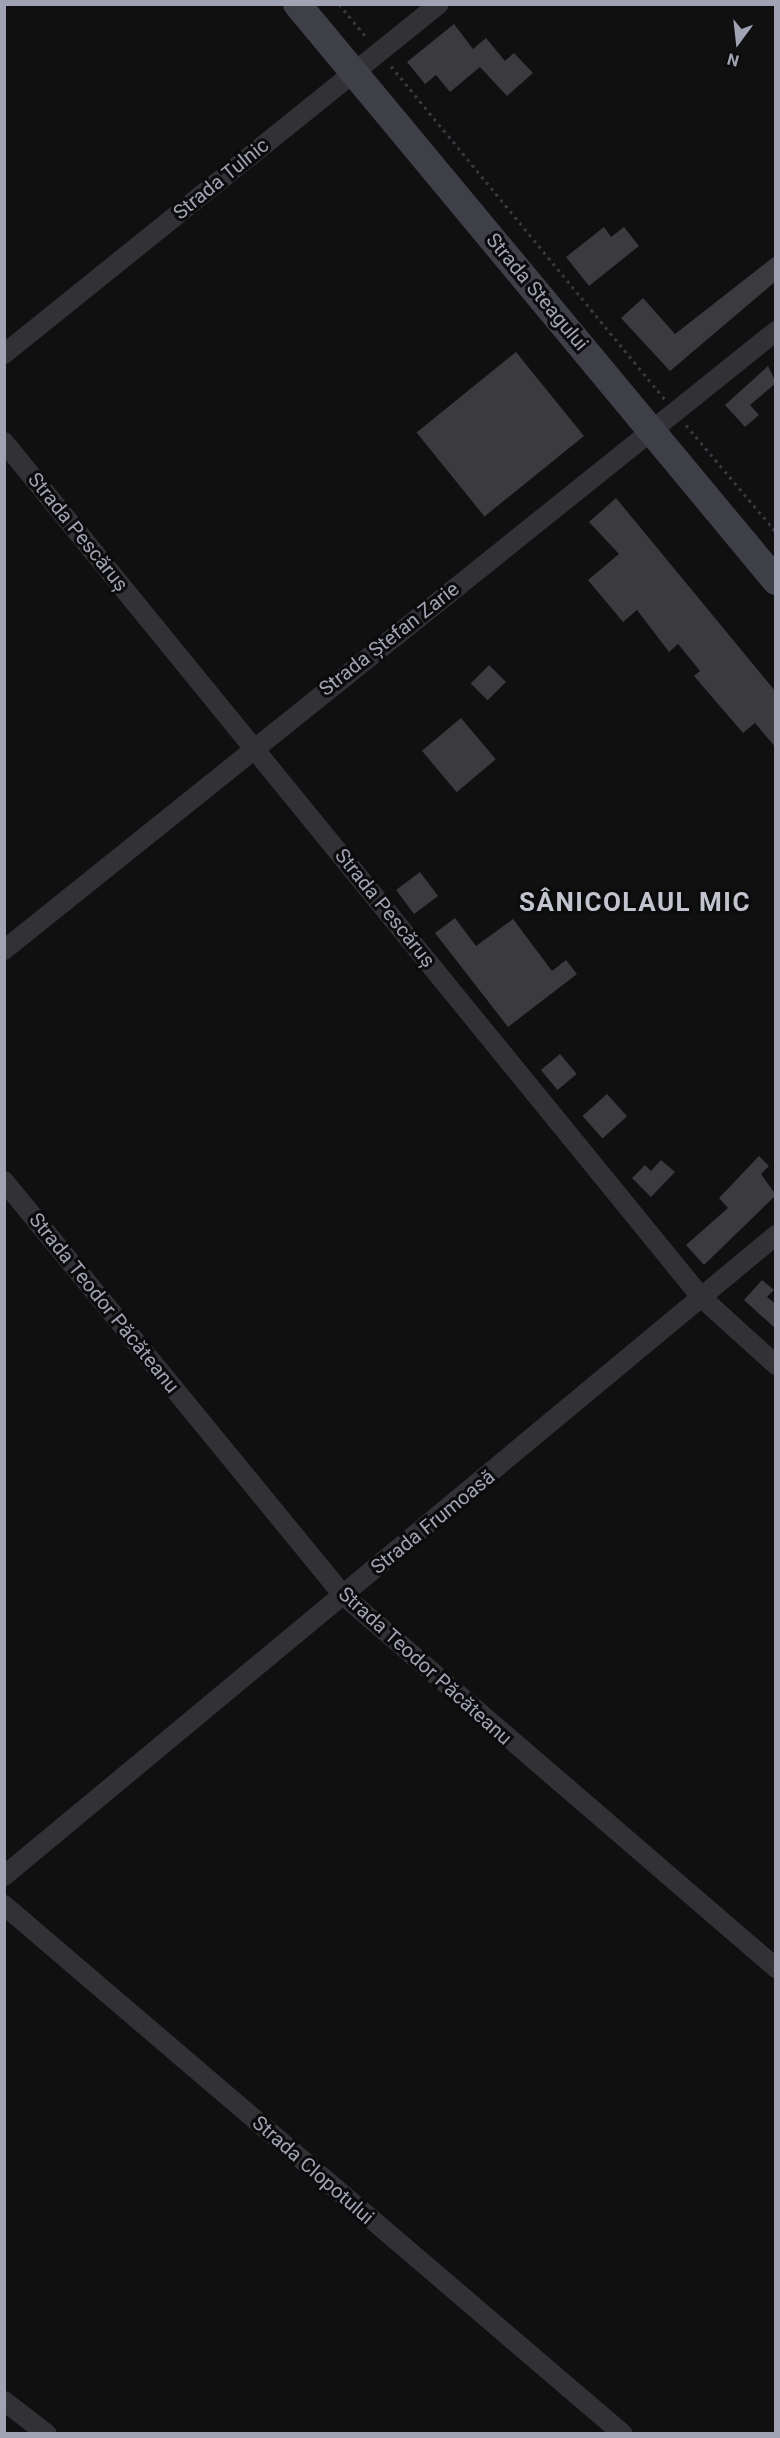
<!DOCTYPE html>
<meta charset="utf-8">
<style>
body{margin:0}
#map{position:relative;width:780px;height:2438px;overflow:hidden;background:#101011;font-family:Roboto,sans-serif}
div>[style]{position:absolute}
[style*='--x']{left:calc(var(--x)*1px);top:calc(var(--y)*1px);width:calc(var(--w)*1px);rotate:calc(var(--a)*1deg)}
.building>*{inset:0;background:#3a3a3f;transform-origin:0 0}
.path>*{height:3px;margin-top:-1.5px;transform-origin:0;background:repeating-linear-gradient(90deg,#36383d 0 3px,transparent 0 7.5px)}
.street>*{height:20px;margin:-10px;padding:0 10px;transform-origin:10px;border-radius:10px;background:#313136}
.secondary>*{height:28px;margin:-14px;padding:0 14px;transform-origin:14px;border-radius:14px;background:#3e3f47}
span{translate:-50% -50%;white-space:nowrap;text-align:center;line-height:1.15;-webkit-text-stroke:6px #0b0b0c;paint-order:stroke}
.street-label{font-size:20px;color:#a0a3b3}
.district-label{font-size:26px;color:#c1c3cf;font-weight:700;letter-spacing:1.5px}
.frame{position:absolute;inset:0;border:6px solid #a0a3b3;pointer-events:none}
.north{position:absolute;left:708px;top:12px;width:60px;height:60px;-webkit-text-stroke:4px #0b0b0c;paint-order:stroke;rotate:195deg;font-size:16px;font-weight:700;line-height:24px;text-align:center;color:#a0a3b3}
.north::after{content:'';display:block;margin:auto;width:21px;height:27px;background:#a0a3b3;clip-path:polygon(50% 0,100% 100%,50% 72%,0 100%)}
</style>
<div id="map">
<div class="building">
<div style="clip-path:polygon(454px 24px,473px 49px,486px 38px,505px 61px,514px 53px,533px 73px,507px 96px,480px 67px,450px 92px,436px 75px,425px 84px,407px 62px)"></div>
<div style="clip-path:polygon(604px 227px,611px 237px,624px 227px,639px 246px,589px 286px,566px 257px)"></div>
<div style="clip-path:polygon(776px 255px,776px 281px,670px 371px,621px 318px,643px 298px,675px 334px)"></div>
<div style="left:516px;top:352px;width:108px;height:128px;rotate:51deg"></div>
<div style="clip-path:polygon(768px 366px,776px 383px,750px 405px,759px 415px,745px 427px,725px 405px)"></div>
<div style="clip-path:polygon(616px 498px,776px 692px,776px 748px,755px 723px,743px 733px,694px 676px,700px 671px,678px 644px,669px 652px,637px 610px,623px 622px,588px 580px,619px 554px,589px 522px)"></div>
<div style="left:489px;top:665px;width:24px;height:26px;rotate:45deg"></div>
<div style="left:461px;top:718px;width:54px;height:51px;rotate:50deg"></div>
<div style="left:420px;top:872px;width:30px;height:30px;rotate:53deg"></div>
<div style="clip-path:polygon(455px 918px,476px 946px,513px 919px,552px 971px,566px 960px,577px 974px,508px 1027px,435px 933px)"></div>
<div style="left:560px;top:1054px;width:26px;height:25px;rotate:50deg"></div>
<div style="left:607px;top:1094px;width:30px;height:33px;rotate:48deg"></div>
<div style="clip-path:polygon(759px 1156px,769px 1166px,761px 1174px,776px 1195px,704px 1265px,686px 1245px,728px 1208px,719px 1198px)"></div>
<div style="clip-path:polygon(661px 1160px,675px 1172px,651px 1197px,632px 1178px,645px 1165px,651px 1171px)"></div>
<div style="clip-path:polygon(762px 1280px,774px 1290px,767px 1297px,776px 1304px,776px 1329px,744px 1300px)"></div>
</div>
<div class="path">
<div style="--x:339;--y:4;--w:44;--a:50.5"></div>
<div style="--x:391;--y:66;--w:432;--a:50.6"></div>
<div style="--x:686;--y:425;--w:140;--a:49.9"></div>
</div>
<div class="street">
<div style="--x:4;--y:354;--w:558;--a:-38.82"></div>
<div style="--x:4;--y:442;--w:1103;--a:50.81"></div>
<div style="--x:701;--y:1297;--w:101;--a:42.2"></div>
<div style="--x:4;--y:950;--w:990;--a:-38.72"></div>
<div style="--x:4;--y:1181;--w:535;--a:50.69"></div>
<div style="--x:343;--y:1595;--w:572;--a:40.74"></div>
<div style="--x:4;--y:1876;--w:1003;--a:-39.7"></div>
<div style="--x:4;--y:1905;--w:814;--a:40.52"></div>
<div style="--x:4;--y:2401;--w:54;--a:37.5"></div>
</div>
<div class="secondary">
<div style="--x:297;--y:4;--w:750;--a:50.3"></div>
</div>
<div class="street-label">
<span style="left:221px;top:179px;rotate:-39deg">Strada Tulnic</span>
<span style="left:537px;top:292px;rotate:50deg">Strada Steagului</span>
<span style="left:78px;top:532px;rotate:51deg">Strada Pescăruș</span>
<span style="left:389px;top:639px;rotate:-38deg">Strada Ștefan Zarie</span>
<span style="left:385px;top:908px;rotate:51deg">Strada Pescăruș</span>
<span style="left:104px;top:1303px;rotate:51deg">Strada Teodor Păcăteanu</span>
<span style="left:433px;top:1522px;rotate:-39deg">Strada Frumoasă</span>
<span style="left:425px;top:1666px;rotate:42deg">Strada Teodor Păcăteanu</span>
<span style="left:313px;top:2170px;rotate:41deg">Strada Clopotului</span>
</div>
<div class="district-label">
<span style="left:635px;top:903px">SÂNICOLAUL MIC</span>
</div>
<div class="frame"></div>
<div class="north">N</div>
</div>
